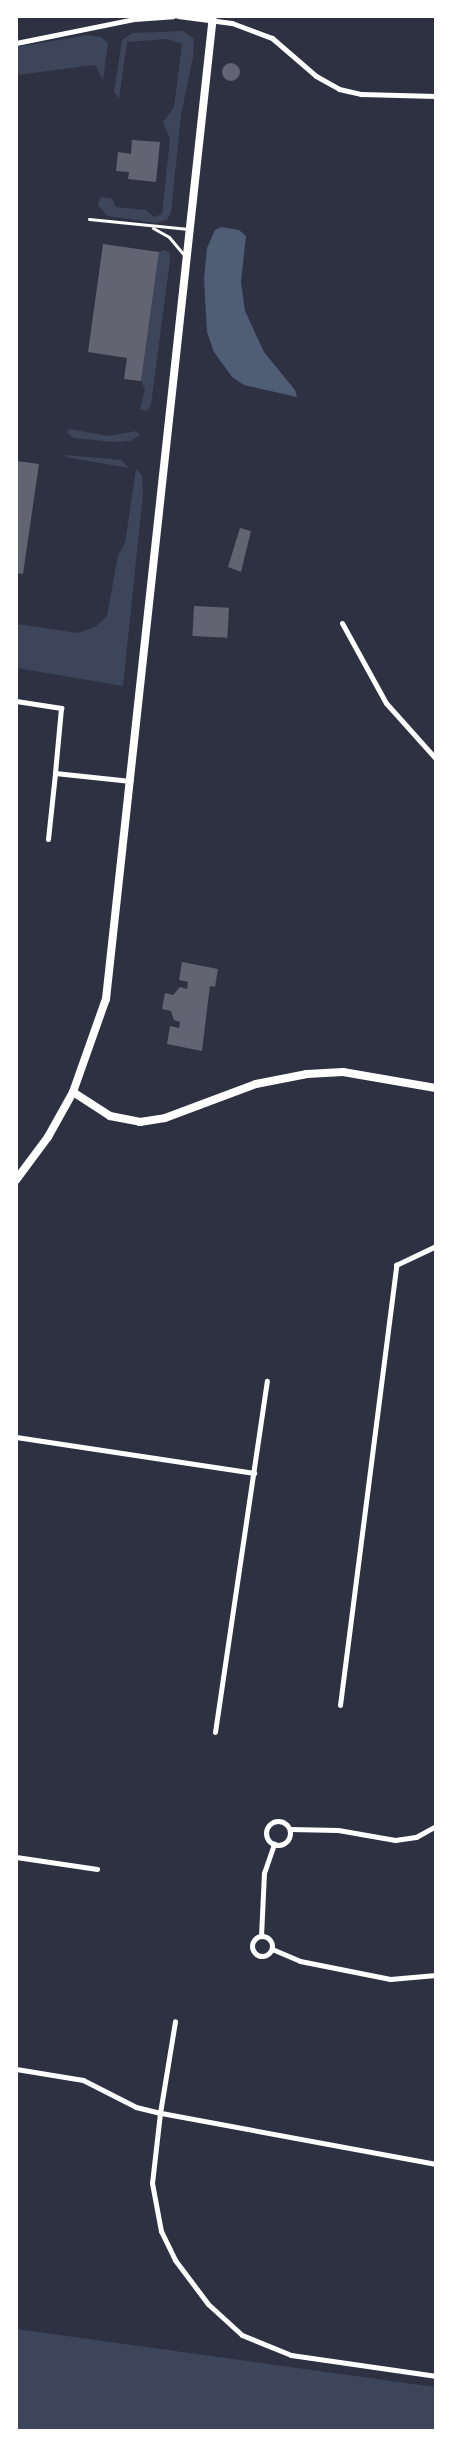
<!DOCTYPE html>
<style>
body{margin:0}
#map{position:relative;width:452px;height:2447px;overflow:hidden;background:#2d3142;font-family:"IBM Plex Sans",sans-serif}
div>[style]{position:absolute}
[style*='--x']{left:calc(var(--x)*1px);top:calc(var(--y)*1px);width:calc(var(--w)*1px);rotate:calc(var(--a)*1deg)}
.green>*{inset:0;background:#3c4559}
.water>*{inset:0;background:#4f5d75}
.building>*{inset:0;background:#626471;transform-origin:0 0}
.round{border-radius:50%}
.service>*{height:3px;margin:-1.5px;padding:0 1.5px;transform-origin:1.5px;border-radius:1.5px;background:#fff}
.minor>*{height:5px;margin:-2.5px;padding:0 2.5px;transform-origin:2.5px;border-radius:2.5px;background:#fff}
.minor>.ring{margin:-2.5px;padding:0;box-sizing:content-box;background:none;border:5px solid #fff;border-radius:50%}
.secondary>*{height:8px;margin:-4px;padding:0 4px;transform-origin:4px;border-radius:4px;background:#fff}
.primary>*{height:8px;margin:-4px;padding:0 4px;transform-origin:4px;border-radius:4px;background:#fff}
span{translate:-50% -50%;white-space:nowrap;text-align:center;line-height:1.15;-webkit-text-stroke:6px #fff;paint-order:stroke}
.frame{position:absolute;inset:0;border:18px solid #fff;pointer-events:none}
</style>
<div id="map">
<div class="green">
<div style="clip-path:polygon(183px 31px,194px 39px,193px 57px,181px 115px,171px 213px,167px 220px,156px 223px,107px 216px,98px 205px,100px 197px,112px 198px,116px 207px,146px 210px,154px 217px,162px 214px,170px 139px,163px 122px,174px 107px,182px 44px,167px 39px,127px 42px,119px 99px,114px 92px,122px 40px,132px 33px)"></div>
<div style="clip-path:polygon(88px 35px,101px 37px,108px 43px,103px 80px,95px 65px,17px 75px,17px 47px)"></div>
<div style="clip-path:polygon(164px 250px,170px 253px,170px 260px,151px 405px,147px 411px,140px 409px,145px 389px,141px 381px,159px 252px)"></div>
<div style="clip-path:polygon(69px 429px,109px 436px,136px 431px,140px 435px,130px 441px,114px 442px,74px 438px,67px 433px)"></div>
<div style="clip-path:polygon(67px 455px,121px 460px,129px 468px,66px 457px)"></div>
<div style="clip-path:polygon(136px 469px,142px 475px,143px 494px,123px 686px,17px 668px,17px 624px,78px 633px,95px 627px,107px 616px,118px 555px,125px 543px)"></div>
<div style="clip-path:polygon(17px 2329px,435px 2387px,435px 2430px,17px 2430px)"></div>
</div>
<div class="water">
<div style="clip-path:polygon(221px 227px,239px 230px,246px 236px,241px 282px,245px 311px,264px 352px,295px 390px,297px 397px,244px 385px,232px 377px,214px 352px,207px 332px,204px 279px,207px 248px,215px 230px)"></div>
</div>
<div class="building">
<div class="round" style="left:222px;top:63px;width:18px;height:18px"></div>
<div style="clip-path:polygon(132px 140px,160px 142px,156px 182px,128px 179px,129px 172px,116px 171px,118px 152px,131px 154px)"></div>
<div style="clip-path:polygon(103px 244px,159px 252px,141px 381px,124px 379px,127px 358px,88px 352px)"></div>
<div style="clip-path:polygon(16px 461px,39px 464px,23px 574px,16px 573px)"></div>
<div style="clip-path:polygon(240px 528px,251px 531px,241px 572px,228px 567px)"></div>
<div style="left:194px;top:606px;width:35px;height:30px;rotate:3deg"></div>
<div style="clip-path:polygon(182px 962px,218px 969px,215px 987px,210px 986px,209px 993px,202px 1051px,167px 1044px,170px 1026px,179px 1028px,180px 1022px,174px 1020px,171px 1011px,162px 1009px,165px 993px,173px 995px,180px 987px,187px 989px,188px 982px,179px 980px)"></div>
</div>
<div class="service">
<div style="--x:89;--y:219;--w:100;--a:5.7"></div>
<div style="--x:153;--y:228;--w:18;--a:29"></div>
<div style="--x:169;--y:237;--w:23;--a:50"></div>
</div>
<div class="minor">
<div style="--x:178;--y:16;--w:54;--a:7.4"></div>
<div style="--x:232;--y:23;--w:43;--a:20.6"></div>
<div style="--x:272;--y:38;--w:58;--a:40.8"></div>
<div style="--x:316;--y:76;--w:26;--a:29"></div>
<div style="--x:339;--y:89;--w:23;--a:13"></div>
<div style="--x:361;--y:94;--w:75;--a:1.5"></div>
<div style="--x:16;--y:43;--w:120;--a:-11.5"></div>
<div style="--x:134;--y:19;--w:39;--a:-4"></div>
<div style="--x:342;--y:623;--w:91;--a:61.2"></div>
<div style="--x:386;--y:703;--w:75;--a:48.2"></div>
<div style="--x:16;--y:701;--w:46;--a:8.8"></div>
<div style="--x:61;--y:708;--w:65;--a:95.3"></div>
<div style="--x:55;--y:773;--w:76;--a:6"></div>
<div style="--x:48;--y:839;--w:66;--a:-83.9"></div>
<div style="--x:16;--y:1437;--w:241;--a:8.6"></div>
<div style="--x:340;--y:1705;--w:444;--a:-82.7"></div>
<div style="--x:396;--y:1265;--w:44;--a:-25.4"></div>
<div style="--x:215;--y:1732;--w:355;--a:-81.6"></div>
<div class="ring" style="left:266px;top:1821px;width:19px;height:19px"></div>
<div style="--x:290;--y:1829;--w:48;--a:1.2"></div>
<div style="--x:338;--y:1830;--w:58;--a:10"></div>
<div style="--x:395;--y:1840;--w:21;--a:-8"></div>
<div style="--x:416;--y:1837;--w:23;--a:-29"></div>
<div style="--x:16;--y:1857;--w:82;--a:8.4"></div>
<div class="ring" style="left:252px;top:1936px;width:15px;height:15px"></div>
<div style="--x:261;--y:1936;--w:63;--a:-87.3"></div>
<div style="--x:264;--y:1873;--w:31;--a:-71"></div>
<div style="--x:272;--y:1949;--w:30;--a:23"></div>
<div style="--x:300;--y:1961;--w:92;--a:11.3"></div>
<div style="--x:390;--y:1979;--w:46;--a:-5"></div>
<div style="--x:16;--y:2069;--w:68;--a:9.3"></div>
<div style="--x:83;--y:2080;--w:59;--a:27"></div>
<div style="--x:136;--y:2107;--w:25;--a:14"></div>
<div style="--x:160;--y:2113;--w:93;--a:-80.7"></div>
<div style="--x:436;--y:2164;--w:281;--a:-169.5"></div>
<div style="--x:160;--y:2113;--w:70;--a:96.5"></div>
<div style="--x:152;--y:2183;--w:49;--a:79.4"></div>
<div style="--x:161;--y:2231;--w:32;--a:64"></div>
<div style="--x:175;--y:2260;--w:55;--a:53.1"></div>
<div style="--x:208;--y:2304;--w:46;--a:42.4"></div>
<div style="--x:242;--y:2335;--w:53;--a:22.2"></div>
<div style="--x:291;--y:2355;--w:147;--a:8.2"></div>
</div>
<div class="secondary">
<div style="--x:73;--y:1092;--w:44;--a:33"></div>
<div style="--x:110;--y:1116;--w:31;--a:11"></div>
<div style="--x:140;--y:1122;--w:25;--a:-9"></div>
<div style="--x:165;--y:1118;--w:97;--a:-20.5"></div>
<div style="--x:256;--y:1084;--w:52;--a:-11.1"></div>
<div style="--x:307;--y:1074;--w:36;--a:-3"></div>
<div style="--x:343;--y:1072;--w:94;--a:9.8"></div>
</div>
<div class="primary">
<div style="--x:16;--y:1180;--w:54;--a:-53.3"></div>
<div style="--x:48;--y:1137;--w:51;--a:-60.9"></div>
<div style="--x:73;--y:1092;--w:99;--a:-70.5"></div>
<div style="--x:106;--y:999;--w:989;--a:-83.79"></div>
</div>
<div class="frame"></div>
</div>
